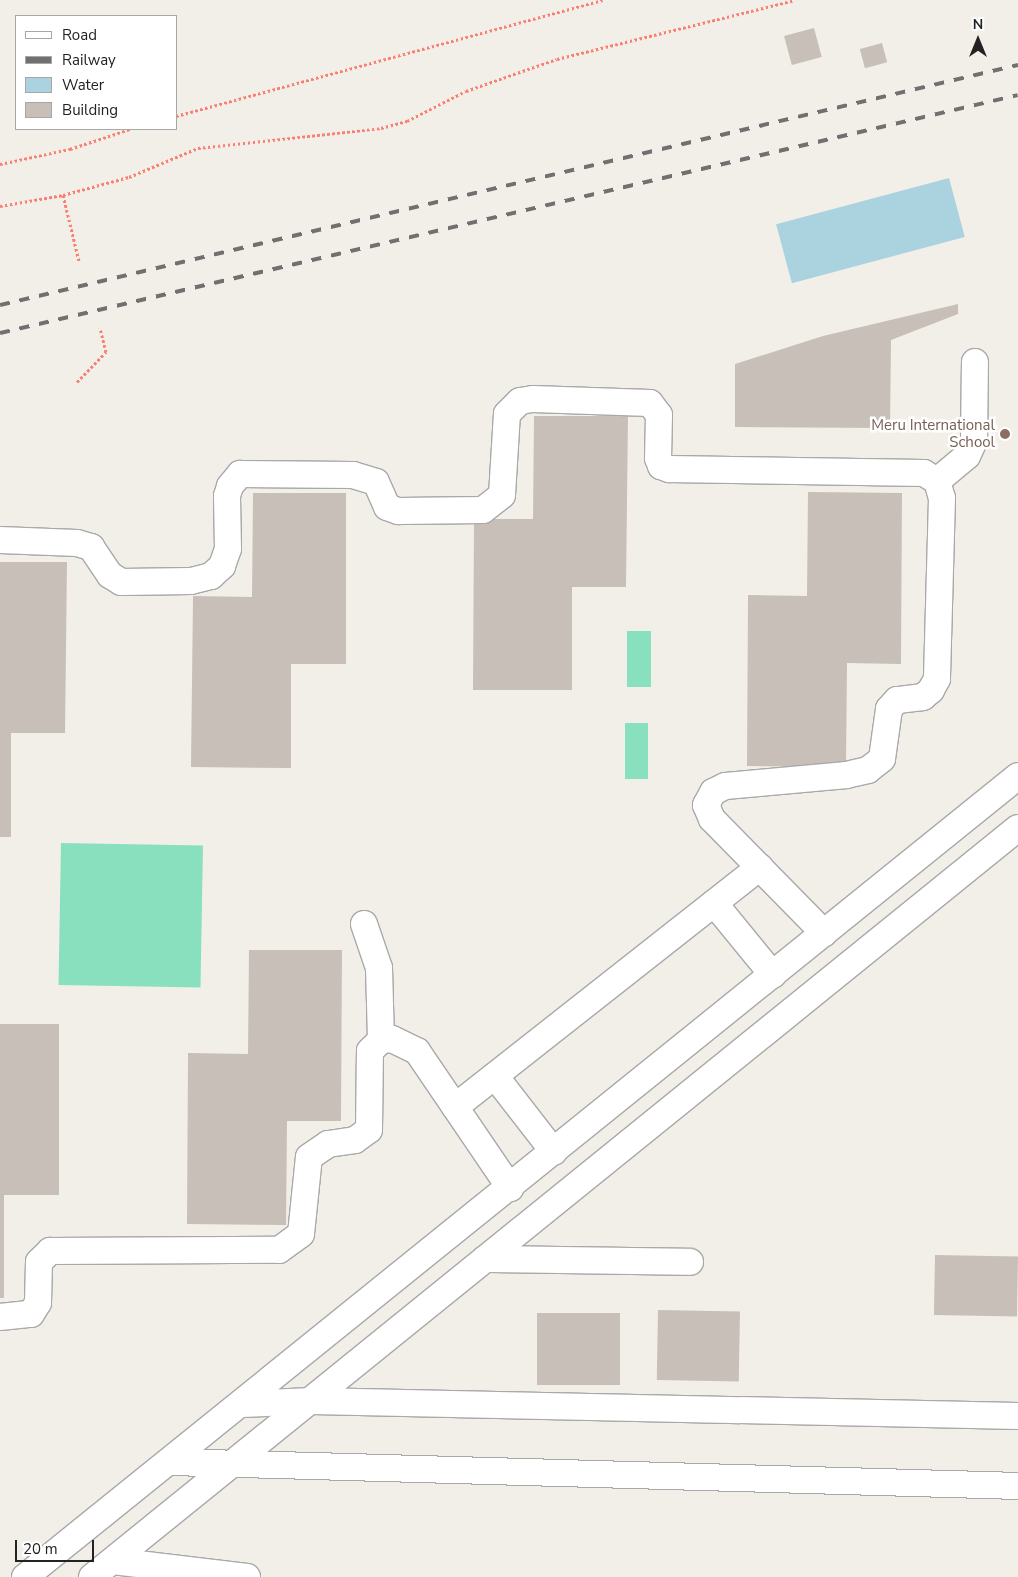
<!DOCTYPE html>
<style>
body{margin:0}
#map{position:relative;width:1018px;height:1577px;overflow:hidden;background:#f2efe9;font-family:"Nunito Sans",sans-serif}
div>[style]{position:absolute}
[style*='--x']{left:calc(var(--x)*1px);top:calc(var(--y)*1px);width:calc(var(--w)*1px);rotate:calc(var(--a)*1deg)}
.pitch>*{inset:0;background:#88e0be;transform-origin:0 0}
.water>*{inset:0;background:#aad3df;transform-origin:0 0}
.building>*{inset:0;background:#c7bfb8;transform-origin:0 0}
.path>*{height:3px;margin-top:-1.5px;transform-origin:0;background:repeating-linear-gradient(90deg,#fa8072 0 2.5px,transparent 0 5px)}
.roads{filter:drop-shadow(1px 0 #a9a9a9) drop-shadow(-1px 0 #a9a9a9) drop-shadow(0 1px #a9a9a9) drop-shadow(0 -1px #a9a9a9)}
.minor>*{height:26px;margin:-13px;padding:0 13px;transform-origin:13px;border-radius:13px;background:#fff}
.rail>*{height:4px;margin-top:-2px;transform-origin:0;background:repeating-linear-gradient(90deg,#707070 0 10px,transparent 0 20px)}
.dots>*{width:14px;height:14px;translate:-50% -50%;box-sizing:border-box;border:2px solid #fff;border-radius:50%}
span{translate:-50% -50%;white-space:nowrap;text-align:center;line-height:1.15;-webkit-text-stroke:5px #fff;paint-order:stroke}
.education-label{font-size:15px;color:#785e54}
.right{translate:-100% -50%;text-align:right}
.legend{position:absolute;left:15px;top:15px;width:162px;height:115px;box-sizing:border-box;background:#fff;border:1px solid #a7a7a7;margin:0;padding:6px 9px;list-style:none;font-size:15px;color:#222}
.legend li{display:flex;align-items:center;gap:10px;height:25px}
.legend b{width:25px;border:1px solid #a7a7a7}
.north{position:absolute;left:953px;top:15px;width:50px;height:50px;-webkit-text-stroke:4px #fff;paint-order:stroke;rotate:0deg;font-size:14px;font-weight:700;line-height:20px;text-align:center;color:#222}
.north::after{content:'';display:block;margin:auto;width:18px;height:22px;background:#222;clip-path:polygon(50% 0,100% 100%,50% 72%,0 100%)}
.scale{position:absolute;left:15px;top:1540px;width:79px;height:22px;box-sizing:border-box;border:2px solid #222;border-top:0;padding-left:6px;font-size:15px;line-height:18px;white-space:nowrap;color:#222;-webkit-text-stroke:4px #fff;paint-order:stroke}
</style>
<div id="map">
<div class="pitch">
<div style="left:627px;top:631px;width:24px;height:56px"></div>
<div style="left:625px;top:723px;width:23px;height:56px"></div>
<div style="left:61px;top:843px;width:142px;height:142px;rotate:1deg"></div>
</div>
<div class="water">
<div style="left:949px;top:178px;width:61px;height:179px;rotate:75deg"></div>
</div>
<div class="building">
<div style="left:814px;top:28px;width:30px;height:31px;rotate:75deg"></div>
<div style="left:882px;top:43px;width:20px;height:23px;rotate:75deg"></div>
<div style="clip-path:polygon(958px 304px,958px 314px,891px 340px,890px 428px,735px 427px,735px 364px,823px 336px)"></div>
<div style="clip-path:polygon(534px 416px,628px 416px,626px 587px,572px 587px,572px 690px,473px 690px,474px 519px,533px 519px)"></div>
<div style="clip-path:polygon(808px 492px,902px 493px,901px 664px,847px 663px,846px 767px,747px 766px,748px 595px,807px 596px)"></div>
<div style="clip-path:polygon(253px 493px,346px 493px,346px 664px,291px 664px,291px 768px,191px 767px,193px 596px,252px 597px)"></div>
<div style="clip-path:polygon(0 562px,67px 562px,65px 733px,11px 733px,11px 837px,0 837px)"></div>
<div style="clip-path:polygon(249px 950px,342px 950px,341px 1121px,287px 1121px,286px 1225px,187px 1224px,188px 1053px,248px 1054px)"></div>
<div style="clip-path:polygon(0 1024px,59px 1024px,59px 1195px,4px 1195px,4px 1298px,0 1298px)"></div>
<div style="left:935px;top:1255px;width:83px;height:60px;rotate:1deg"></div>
<div style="left:658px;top:1310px;width:82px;height:70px;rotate:1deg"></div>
<div style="left:537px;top:1313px;width:83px;height:72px"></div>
</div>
<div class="path">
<div style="--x:176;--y:116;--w:442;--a:-15.2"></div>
<div style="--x:0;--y:164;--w:72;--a:-12.1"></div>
<div style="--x:70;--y:149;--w:63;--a:-18.4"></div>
<div style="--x:63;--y:195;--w:68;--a:76.4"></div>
<div style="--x:0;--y:206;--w:64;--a:-9.9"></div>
<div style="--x:63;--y:195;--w:68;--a:-15.3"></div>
<div style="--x:129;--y:177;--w:75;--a:-22.8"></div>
<div style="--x:198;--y:148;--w:184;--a:-6.2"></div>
<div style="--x:381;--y:128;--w:27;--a:-15"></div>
<div style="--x:407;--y:121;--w:66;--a:-27"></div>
<div style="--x:466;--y:91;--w:96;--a:-19.4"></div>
<div style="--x:557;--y:59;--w:245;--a:-13.9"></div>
<div style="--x:77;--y:382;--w:42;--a:-46"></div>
<div style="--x:106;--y:352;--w:25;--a:-104"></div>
</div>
<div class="roads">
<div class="minor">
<div style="--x:937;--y:481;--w:39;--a:-40"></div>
<div style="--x:967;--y:456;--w:17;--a:-65"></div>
<div style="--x:974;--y:441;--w:79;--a:-89.3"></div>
<div style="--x:0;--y:540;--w:77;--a:2.2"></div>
<div style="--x:77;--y:543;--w:15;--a:16"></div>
<div style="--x:91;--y:547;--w:34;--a:56"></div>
<div style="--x:110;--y:575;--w:13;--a:32"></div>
<div style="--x:121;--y:582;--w:70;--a:-0.8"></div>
<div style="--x:191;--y:581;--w:21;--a:-14"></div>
<div style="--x:211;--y:576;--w:15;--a:-42"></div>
<div style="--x:222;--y:566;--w:18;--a:-71"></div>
<div style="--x:228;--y:549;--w:53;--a:-91.1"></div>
<div style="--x:227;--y:496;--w:10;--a:-73"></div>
<div style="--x:230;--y:486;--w:16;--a:-50"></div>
<div style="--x:240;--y:474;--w:113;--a:0.5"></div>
<div style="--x:353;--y:475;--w:24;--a:17"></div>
<div style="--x:376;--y:482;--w:27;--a:66"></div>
<div style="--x:387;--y:507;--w:12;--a:20"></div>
<div style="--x:398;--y:511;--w:85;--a:-0.7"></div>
<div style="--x:483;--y:510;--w:24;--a:-38"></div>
<div style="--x:502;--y:495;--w:81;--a:-86.5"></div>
<div style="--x:507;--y:414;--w:18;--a:-45"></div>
<div style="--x:520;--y:401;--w:13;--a:-9"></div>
<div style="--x:533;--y:399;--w:117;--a:2"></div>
<div style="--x:650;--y:403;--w:15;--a:53"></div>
<div style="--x:659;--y:415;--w:43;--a:91.3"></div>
<div style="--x:658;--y:458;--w:9;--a:69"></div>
<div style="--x:661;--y:466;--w:9;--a:21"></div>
<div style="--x:669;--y:469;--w:255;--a:0.9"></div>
<div style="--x:924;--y:473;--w:15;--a:32"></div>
<div style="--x:937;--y:481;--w:18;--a:74"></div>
<div style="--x:942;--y:498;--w:181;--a:91.6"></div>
<div style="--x:937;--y:679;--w:13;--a:119"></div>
<div style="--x:931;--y:690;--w:11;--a:139"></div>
<div style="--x:923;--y:697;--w:26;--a:173"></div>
<div style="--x:897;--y:700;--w:12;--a:132"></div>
<div style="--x:889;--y:709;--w:50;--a:98"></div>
<div style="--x:882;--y:759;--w:18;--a:142"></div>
<div style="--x:868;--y:770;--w:22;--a:167"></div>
<div style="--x:847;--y:775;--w:122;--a:174.8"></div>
<div style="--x:725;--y:786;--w:13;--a:153"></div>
<div style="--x:713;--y:792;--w:15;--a:118"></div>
<div style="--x:706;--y:805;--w:15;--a:67"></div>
<div style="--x:712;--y:819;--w:160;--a:45.5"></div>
<div style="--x:714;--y:903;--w:93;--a:50.7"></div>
<div style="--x:364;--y:924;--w:46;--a:71.2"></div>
<div style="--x:379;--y:968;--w:72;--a:88.4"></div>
<div style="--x:495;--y:1076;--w:96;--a:52.2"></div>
<div style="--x:455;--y:1107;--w:388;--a:-38.2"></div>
<div style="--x:485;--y:1259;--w:205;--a:0.8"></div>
<div style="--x:0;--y:1317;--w:31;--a:-6"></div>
<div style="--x:31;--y:1314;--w:13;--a:-58"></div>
<div style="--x:38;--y:1303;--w:41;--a:-88.6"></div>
<div style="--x:39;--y:1262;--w:16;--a:-45"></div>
<div style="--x:50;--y:1251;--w:229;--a:-0.3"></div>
<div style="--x:279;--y:1250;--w:27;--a:-36"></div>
<div style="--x:301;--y:1234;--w:77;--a:-84.1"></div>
<div style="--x:309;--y:1157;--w:23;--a:-34"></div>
<div style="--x:328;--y:1144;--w:27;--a:-8"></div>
<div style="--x:355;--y:1140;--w:17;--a:-36"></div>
<div style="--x:369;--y:1130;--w:79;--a:-89.3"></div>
<div style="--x:370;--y:1051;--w:16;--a:-45"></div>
<div style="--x:381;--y:1040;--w:11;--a:-5"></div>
<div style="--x:392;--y:1039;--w:28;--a:26"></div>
<div style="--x:417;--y:1051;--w:166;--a:55.8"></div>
<div style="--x:243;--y:1404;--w:69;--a:-2.5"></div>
<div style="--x:312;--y:1401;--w:706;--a:1.22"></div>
<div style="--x:171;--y:1462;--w:847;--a:1.62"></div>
<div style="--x:113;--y:1561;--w:135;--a:6.8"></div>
<div style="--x:25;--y:1577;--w:1276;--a:-38.89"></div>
<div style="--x:92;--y:1577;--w:1191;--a:-38.97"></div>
</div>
</div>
<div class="rail">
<div style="--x:0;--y:305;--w:1046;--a:-13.27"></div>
<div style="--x:0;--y:333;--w:1045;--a:-13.16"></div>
</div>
<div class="dots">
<div style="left:1005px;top:434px;background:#8d6e63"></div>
</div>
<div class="education-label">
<span class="right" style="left:995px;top:434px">Meru International<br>School</span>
</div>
<ul class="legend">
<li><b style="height:6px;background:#fff"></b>Road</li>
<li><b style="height:6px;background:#707070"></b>Railway</li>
<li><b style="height:14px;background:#aad3df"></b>Water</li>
<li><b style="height:14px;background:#c7bfb8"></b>Building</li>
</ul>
<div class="north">N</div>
<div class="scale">20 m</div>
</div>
